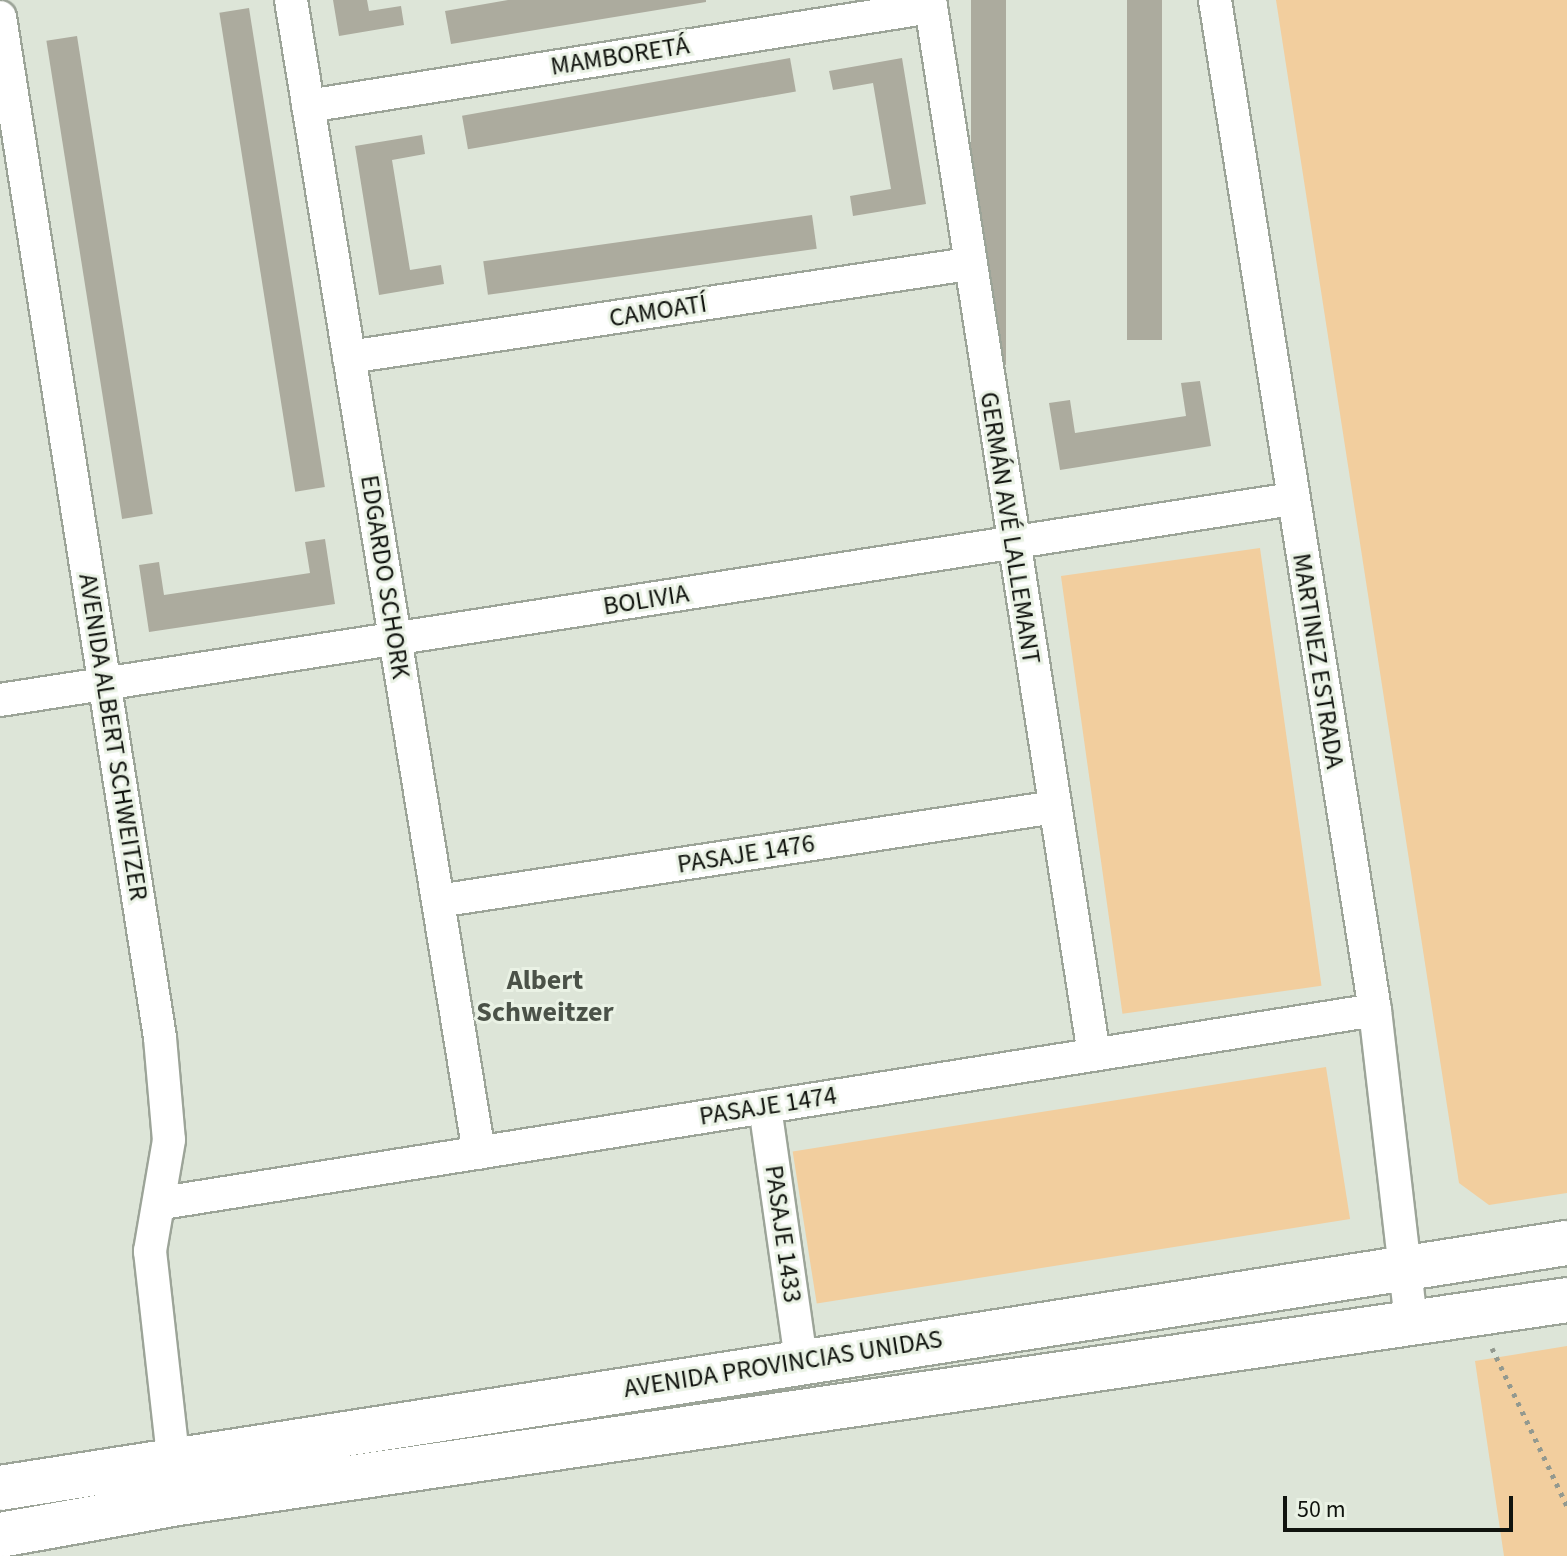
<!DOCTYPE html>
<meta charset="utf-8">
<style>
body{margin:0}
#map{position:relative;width:1567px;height:1556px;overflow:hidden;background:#dde5d8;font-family:"Source Sans 3",sans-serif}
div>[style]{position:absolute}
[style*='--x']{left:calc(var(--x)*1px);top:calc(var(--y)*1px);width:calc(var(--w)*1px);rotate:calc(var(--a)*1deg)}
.green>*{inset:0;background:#f2ce9e;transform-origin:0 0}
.building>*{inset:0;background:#acab9e;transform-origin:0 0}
.path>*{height:5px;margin-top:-2.5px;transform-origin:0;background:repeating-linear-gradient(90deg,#93998f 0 4px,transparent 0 10px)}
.roads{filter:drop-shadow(2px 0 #9ca498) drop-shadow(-2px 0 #9ca498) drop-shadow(0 2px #9ca498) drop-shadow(0 -2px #9ca498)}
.street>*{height:32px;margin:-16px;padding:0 16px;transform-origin:16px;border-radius:16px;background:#fff}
.secondary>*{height:44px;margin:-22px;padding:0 22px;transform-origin:22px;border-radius:22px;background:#fff}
span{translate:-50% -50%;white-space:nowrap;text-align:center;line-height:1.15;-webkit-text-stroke:6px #eaf2e5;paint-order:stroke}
.street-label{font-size:26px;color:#10130e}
.neighbourhood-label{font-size:28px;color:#4b5248;font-weight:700}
.scale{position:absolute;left:1283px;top:1496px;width:230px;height:36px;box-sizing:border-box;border:4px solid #10130e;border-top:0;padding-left:10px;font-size:24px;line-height:28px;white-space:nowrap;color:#10130e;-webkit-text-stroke:6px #eaf2e5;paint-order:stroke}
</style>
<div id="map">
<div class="green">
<div style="clip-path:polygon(1276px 0,1567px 0,1567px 1193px,1489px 1205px,1459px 1183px)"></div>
<div style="left:1260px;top:548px;width:442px;height:201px;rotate:82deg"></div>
<div style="left:1326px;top:1067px;width:154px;height:540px;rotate:81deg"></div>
<div style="clip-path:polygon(1567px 1346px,1567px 1556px,1504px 1556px,1475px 1361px)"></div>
</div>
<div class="building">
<div style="clip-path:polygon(333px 0,367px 0,369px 11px,401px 6px,404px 25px,339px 36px)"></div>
<div style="clip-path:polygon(508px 0,706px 0,706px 2px,451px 44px,445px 11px)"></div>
<div style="left:971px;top:0;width:35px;height:365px"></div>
<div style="left:1127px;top:0;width:35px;height:340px"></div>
<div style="left:249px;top:8px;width:485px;height:30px;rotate:81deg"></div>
<div style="left:77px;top:36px;width:484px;height:31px;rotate:81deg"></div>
<div style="left:790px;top:58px;width:34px;height:333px;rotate:80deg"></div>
<div style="clip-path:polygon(902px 58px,926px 204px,853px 216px,850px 196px,891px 189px,873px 83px,833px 90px,829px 71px)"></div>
<div style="clip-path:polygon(422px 135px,425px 154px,392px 160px,410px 270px,441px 265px,444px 284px,379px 295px,355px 146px)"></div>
<div style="left:812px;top:215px;width:34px;height:332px;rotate:82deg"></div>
<div style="clip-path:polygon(1200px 381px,1211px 446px,1060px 470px,1049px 403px,1070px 400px,1075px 433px,1186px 416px,1181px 383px)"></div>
<div style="clip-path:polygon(325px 539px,335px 604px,149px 632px,139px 565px,159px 562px,164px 595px,310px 573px,305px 542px)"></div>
</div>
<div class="path">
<div style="--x:1492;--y:1348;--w:175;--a:64.6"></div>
</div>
<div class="roads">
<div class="street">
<div style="--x:291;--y:0;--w:1168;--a:80.74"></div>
<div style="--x:930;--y:0;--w:1067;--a:81.16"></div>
<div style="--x:1215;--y:0;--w:1023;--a:81"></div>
<div style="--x:1375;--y:1010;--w:315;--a:83.4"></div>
<div style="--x:0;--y:17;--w:1033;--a:81.09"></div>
<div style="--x:160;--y:1038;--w:102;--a:85"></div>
<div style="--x:169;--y:1140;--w:113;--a:99.7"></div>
<div style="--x:150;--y:1251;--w:232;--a:83.6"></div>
<div style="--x:308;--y:106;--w:631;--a:-9.03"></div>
<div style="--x:349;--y:357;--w:626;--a:-8.54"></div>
<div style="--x:0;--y:700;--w:1308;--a:-8.84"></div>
<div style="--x:438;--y:901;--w:624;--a:-8.66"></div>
<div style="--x:765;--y:1107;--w:257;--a:81.9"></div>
<div style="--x:162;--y:1203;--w:1228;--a:-9.04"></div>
</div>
<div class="secondary">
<div style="--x:0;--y:1488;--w:1586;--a:-8.89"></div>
<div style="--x:0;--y:1535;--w:181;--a:-10.2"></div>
<div style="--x:178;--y:1503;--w:1404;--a:-8.31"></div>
</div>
</div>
<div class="street-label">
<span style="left:620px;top:56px;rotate:-9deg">MAMBORETÁ</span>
<span style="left:658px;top:311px;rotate:-9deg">CAMOATÍ</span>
<span style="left:1010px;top:528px;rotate:81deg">GERMÁN AVÉ LALLEMANT</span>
<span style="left:385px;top:577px;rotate:81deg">EDGARDO SCHORK</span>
<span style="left:646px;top:600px;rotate:-9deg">BOLIVIA</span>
<span style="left:1318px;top:661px;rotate:81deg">MARTINEZ ESTRADA</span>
<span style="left:113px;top:737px;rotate:81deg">AVENIDA ALBERT SCHWEITZER</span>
<span style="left:746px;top:854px;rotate:-9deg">PASAJE 1476</span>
<span style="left:768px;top:1106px;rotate:-9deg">PASAJE 1474</span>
<span style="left:783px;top:1234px;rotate:82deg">PASAJE 1433</span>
<span style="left:783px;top:1364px;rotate:-9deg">AVENIDA PROVINCIAS UNIDAS</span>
</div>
<div class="neighbourhood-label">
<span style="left:545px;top:996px">Albert<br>Schweitzer</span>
</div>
<div class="scale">50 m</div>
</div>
